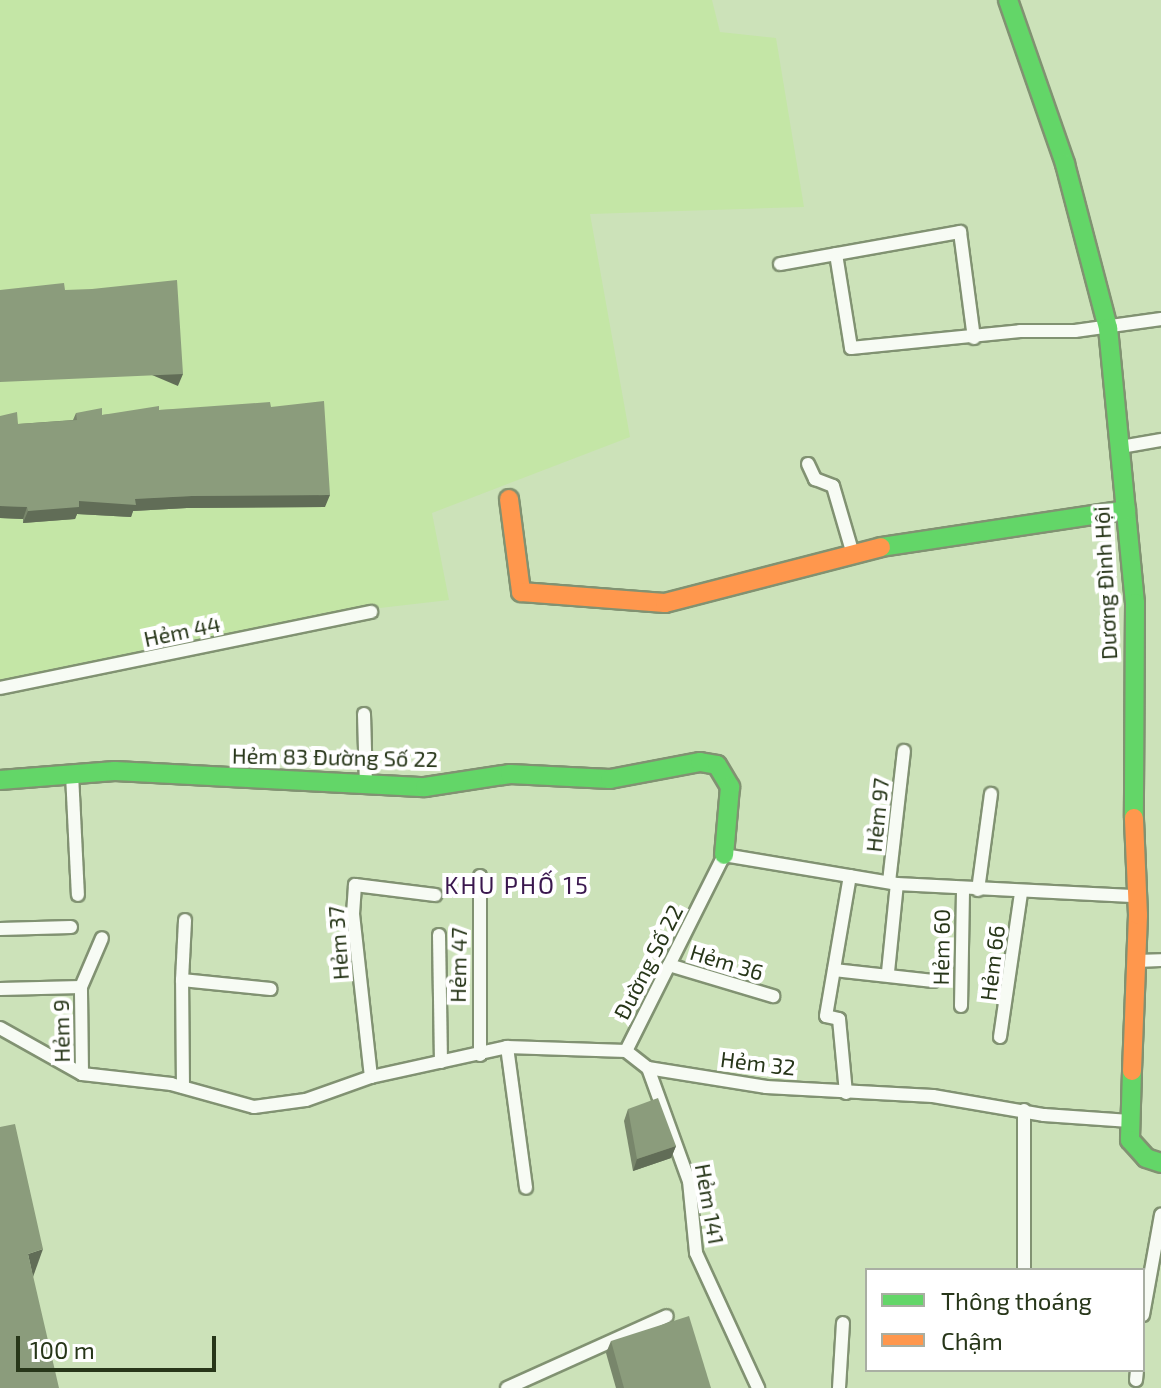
<!DOCTYPE html>
<meta charset="utf-8">
<style>
body{margin:0}
#map{position:relative;width:1161px;height:1388px;overflow:hidden;background:#cce2b9;font-family:"Exo 2",sans-serif}
div>[style]{position:absolute}
[style*='--x']{left:calc(var(--x)*1px);top:calc(var(--y)*1px);width:calc(var(--w)*1px);rotate:calc(var(--a)*1deg)}
.built>*{inset:0;background:#c4e6a6}
.roads{filter:drop-shadow(2px 0 #819272) drop-shadow(-2px 0 #819272) drop-shadow(0 2px #819272) drop-shadow(0 -2px #819272)}
.street>*{height:12px;margin:-6px;padding:0 6px;transform-origin:6px;border-radius:6px;background:#f7fbf4}
.fast>*{height:18px;margin:-9px;padding:0 9px;transform-origin:9px;border-radius:9px;background:#63d668}
.slow>*{height:18px;margin:-9px;padding:0 9px;transform-origin:9px;border-radius:9px;background:#ff974d}
.wall>*{inset:0;background:#78866b}
.shaded-wall>*{inset:0;background:#616d57;transform-origin:0 0}
.building>*{inset:0;background:#8b9c7c}
span{translate:-50% -50%;white-space:nowrap;text-align:center;line-height:1.15;-webkit-text-stroke:8px #fff;paint-order:stroke}
.street-label{font-size:22px;color:#273619}
.neighbourhood-label{font-size:24px;color:#3a174e;letter-spacing:2px}
.legend{position:absolute;left:865px;top:1268px;width:280px;height:104px;box-sizing:border-box;background:#fff;border:2px solid #a9afa3;margin:0;padding:10px 14px;list-style:none;font-size:24px;color:#273619}
.legend li{display:flex;align-items:center;gap:16px;height:40px}
.legend b{width:40px;border:2px solid #a9afa3}
.scale{position:absolute;left:16px;top:1336px;width:200px;height:36px;box-sizing:border-box;border:4px solid #273619;border-top:0;padding-left:10px;font-size:24px;line-height:28px;white-space:nowrap;color:#273619;-webkit-text-stroke:6px #fff;paint-order:stroke}
</style>
<div id="map">
<div class="built">
<div style="clip-path:polygon(0 0,712px 0,720px 32px,776px 38px,804px 207px,590px 214px,630px 437px,432px 513px,449px 600px,371px 609px,0 686px)"></div>
</div>
<div class="roads">
<div class="street">
<div style="--x:836;--y:254;--w:95;--a:80.9"></div>
<div style="--x:851;--y:348;--w:170;--a:-5.7"></div>
<div style="--x:1020;--y:331;--w:55;--a:0"></div>
<div style="--x:1075;--y:331;--w:87;--a:-7.9"></div>
<div style="--x:780;--y:264;--w:183;--a:-10.1"></div>
<div style="--x:960;--y:232;--w:107;--a:82.5"></div>
<div style="--x:1121;--y:447;--w:41;--a:-9.9"></div>
<div style="--x:808;--y:464;--w:17;--a:65"></div>
<div style="--x:815;--y:479;--w:19;--a:21"></div>
<div style="--x:833;--y:486;--w:68;--a:73.7"></div>
<div style="--x:0;--y:688;--w:379;--a:-11.6"></div>
<div style="--x:364;--y:714;--w:71;--a:88.4"></div>
<div style="--x:72;--y:774;--w:121;--a:87.2"></div>
<div style="--x:889;--y:882;--w:132;--a:-83.5"></div>
<div style="--x:978;--y:890;--w:97;--a:-82.3"></div>
<div style="--x:0;--y:929;--w:71;--a:-1.6"></div>
<div style="--x:439;--y:935;--w:127;--a:89.1"></div>
<div style="--x:1136;--y:961;--w:25;--a:-2"></div>
<div style="--x:669;--y:965;--w:109;--a:16.6"></div>
<div style="--x:834;--y:970;--w:100;--a:6.3"></div>
<div style="--x:888;--y:972;--w:88;--a:-84.2"></div>
<div style="--x:182;--y:980;--w:60;--a:-87.1"></div>
<div style="--x:0;--y:989;--w:81;--a:-1.4"></div>
<div style="--x:961;--y:1006;--w:116;--a:-89"></div>
<div style="--x:0;--y:1028;--w:94;--a:29.3"></div>
<div style="--x:82;--y:1074;--w:90;--a:6.4"></div>
<div style="--x:171;--y:1084;--w:86;--a:15.5"></div>
<div style="--x:254;--y:1107;--w:52;--a:-7.7"></div>
<div style="--x:306;--y:1100;--w:69;--a:-19.5"></div>
<div style="--x:371;--y:1077;--w:139;--a:-12.4"></div>
<div style="--x:507;--y:1047;--w:119;--a:1.9"></div>
<div style="--x:1000;--y:1037;--w:146;--a:-81.7"></div>
<div style="--x:507;--y:1047;--w:142;--a:82.3"></div>
<div style="--x:626;--y:1051;--w:219;--a:-63.4"></div>
<div style="--x:724;--y:855;--w:175;--a:9.5"></div>
<div style="--x:897;--y:884;--w:240;--a:2.9"></div>
<div style="--x:626;--y:1051;--w:28;--a:38"></div>
<div style="--x:648;--y:1068;--w:120;--a:9.1"></div>
<div style="--x:766;--y:1087;--w:167;--a:3.1"></div>
<div style="--x:933;--y:1096;--w:113;--a:9.7"></div>
<div style="--x:1044;--y:1115;--w:86;--a:4"></div>
<div style="--x:480;--y:1055;--w:179;--a:-90"></div>
<div style="--x:648;--y:1068;--w:120;--a:70.1"></div>
<div style="--x:689;--y:1181;--w:72;--a:84.4"></div>
<div style="--x:696;--y:1253;--w:149;--a:65.3"></div>
<div style="--x:82;--y:1074;--w:87;--a:-90.7"></div>
<div style="--x:81;--y:987;--w:53;--a:-66.8"></div>
<div style="--x:371;--y:1077;--w:164;--a:-96.3"></div>
<div style="--x:353;--y:914;--w:29;--a:-86"></div>
<div style="--x:355;--y:885;--w:81;--a:7.1"></div>
<div style="--x:183;--y:1087;--w:107;--a:-90.5"></div>
<div style="--x:182;--y:980;--w:89;--a:5.8"></div>
<div style="--x:846;--y:1093;--w:74;--a:-95.4"></div>
<div style="--x:839;--y:1019;--w:13;--a:-167"></div>
<div style="--x:826;--y:1016;--w:142;--a:-80.3"></div>
<div style="--x:1024;--y:1110;--w:160;--a:90"></div>
<div style="--x:1143;--y:1315;--w:102;--a:-79.8"></div>
<div style="--x:1136;--y:1380;--w:10;--a:-84"></div>
<div style="--x:507;--y:1388;--w:175;--a:-24.2"></div>
<div style="--x:839;--y:1388;--w:65;--a:-86.5"></div>
</div>
<div class="fast">
<div style="--x:1008;--y:0;--w:174;--a:70.8"></div>
<div style="--x:1065;--y:164;--w:170;--a:75.3"></div>
<div style="--x:1108;--y:328;--w:276;--a:84.4"></div>
<div style="--x:1135;--y:603;--w:215;--a:90.3"></div>
<div style="--x:881;--y:547;--w:248;--a:-8.6"></div>
<div style="--x:0;--y:780;--w:115;--a:-4.5"></div>
<div style="--x:115;--y:771;--w:310;--a:3"></div>
<div style="--x:425;--y:787;--w:86;--a:-8.7"></div>
<div style="--x:510;--y:774;--w:100;--a:2.9"></div>
<div style="--x:610;--y:779;--w:92;--a:-10.7"></div>
<div style="--x:700;--y:762;--w:17;--a:10"></div>
<div style="--x:717;--y:765;--w:26;--a:59"></div>
<div style="--x:730;--y:787;--w:68;--a:95"></div>
<div style="--x:1132;--y:1071;--w:69;--a:91.7"></div>
<div style="--x:1130;--y:1140;--w:24;--a:48"></div>
<div style="--x:1146;--y:1158;--w:16;--a:18"></div>
</div>
<div class="slow">
<div style="--x:509;--y:499;--w:94;--a:82.6"></div>
<div style="--x:521;--y:592;--w:144;--a:4.4"></div>
<div style="--x:665;--y:603;--w:223;--a:-14.5"></div>
<div style="--x:1132;--y:1071;--w:156;--a:-87.8"></div>
<div style="--x:1138;--y:915;--w:97;--a:-92.4"></div>
</div>
</div>
<div class="wall">
<div style="clip-path:polygon(271px 407px,325px 507px,187px 508px,133px 511px,131px 517px,77px 514px,75px 519px,23px 523px,23px 519px,0 518px,0 416px,18px 424px,73px 420px,76px 413px,102px 415px,159px 410px)"></div>
<div style="clip-path:polygon(628px 1109px,676px 1146px,671px 1158px,633px 1171px,624px 1121px)"></div>
<div style="clip-path:polygon(611px 1341px,711px 1388px,616px 1388px,606px 1353px)"></div>
</div>
<div class="shaded-wall">
<div style="left:183px;top:374px;width:13px;height:183px;rotate:113deg"></div>
<div style="clip-path:polygon(330px 495px,325px 507px,187px 508px,133px 511px,131px 517px,77px 514px,75px 519px,23px 523px,28px 511px,79px 501px,192px 496px)"></div>
<div style="clip-path:polygon(0 506px,27px 507px,23px 519px,0 518px)"></div>
<div style="clip-path:polygon(676px 1146px,671px 1158px,633px 1171px,637px 1159px)"></div>
<div style="clip-path:polygon(43px 1249px,33px 1277px,28px 1254px)"></div>
</div>
<div class="building">
<div style="clip-path:polygon(177px 280px,183px 374px,0 382px,0 290px,64px 283px,65px 290px,92px 289px)"></div>
<div style="clip-path:polygon(324px 401px,330px 495px,192px 496px,135px 499px,136px 505px,79px 501px,79px 507px,28px 511px,27px 507px,0 506px,0 416px,17px 412px,18px 424px,77px 420px,76px 413px,102px 408px,102px 415px,159px 406px,159px 410px,270px 402px,271px 407px)"></div>
<div style="clip-path:polygon(658px 1098px,676px 1146px,637px 1159px,628px 1109px)"></div>
<div style="clip-path:polygon(15px 1124px,43px 1249px,28px 1254px,59px 1388px,0 1388px,0 1127px)"></div>
<div style="clip-path:polygon(689px 1316px,711px 1388px,624px 1388px,611px 1341px)"></div>
</div>
<div class="street-label">
<span style="left:1105px;top:583px;rotate:-93deg">Dương Đình Hội</span>
<span style="left:182px;top:631px;rotate:-12deg">Hẻm 44</span>
<span style="left:335px;top:757px;rotate:1deg">Hẻm 83 Đường Số 22</span>
<span style="left:877px;top:815px;rotate:-84deg">Hẻm 97</span>
<span style="left:338px;top:943px;rotate:-94deg">Hẻm 37</span>
<span style="left:941px;top:947px;rotate:-89deg">Hẻm 60</span>
<span style="left:648px;top:962px;rotate:-63deg">Đường Số 22</span>
<span style="left:727px;top:962px;rotate:17deg">Hẻm 36</span>
<span style="left:992px;top:963px;rotate:-83deg">Hẻm 66</span>
<span style="left:458px;top:965px;rotate:-89deg">Hẻm 47</span>
<span style="left:61px;top:1031px;rotate:-91deg">Hẻm 9</span>
<span style="left:758px;top:1063px;rotate:7deg">Hẻm 32</span>
<span style="left:710px;top:1204px;rotate:80deg">Hẻm 141</span>
</div>
<div class="neighbourhood-label">
<span style="left:517px;top:885px">KHU PHỐ 15</span>
</div>
<ul class="legend">
<li><b style="height:10px;background:#63d668"></b>Thông thoáng</li>
<li><b style="height:10px;background:#ff974d"></b>Chậm</li>
</ul>
<div class="scale">100 m</div>
</div>
